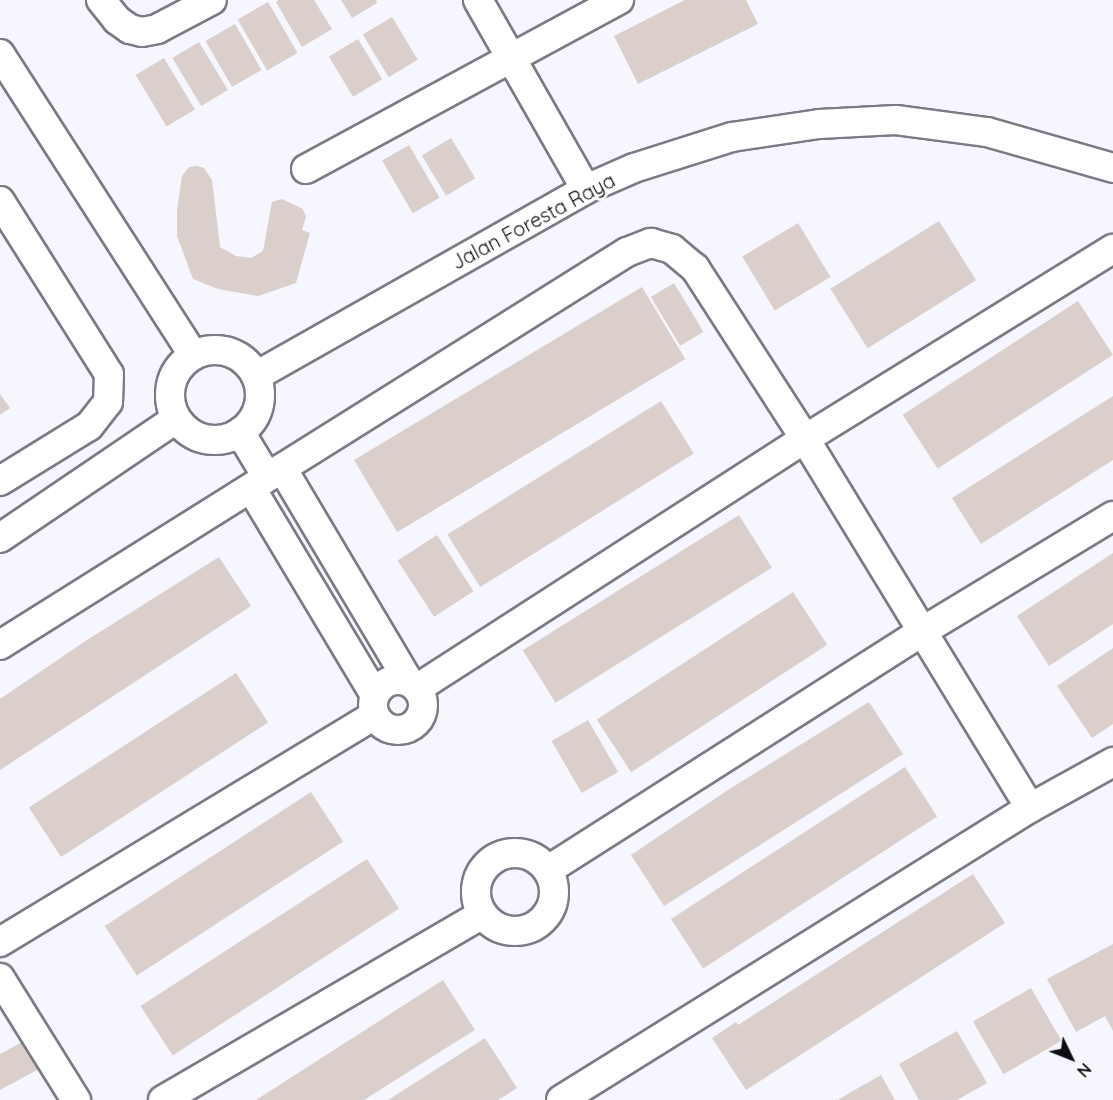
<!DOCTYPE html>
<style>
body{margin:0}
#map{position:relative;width:1113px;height:1100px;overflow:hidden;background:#f5f6fe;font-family:Quicksand,sans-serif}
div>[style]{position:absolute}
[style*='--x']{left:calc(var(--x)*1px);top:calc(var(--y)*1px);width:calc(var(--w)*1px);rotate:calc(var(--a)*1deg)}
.building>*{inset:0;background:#dacfcb;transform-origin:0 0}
.roads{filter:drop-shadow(2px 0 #7a7b84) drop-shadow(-2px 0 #7a7b84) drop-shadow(0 2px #7a7b84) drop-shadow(0 -2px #7a7b84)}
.minor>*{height:28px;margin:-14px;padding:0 14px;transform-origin:14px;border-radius:14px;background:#fff}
.minor>.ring{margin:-14px;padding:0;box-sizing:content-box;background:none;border:28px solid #fff;border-radius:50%}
span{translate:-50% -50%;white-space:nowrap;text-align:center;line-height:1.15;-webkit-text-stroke:6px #fff;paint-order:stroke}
.street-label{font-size:20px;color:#0d0d11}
.north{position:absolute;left:1041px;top:1028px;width:60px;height:60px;-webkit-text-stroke:4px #fff;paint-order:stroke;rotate:133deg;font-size:16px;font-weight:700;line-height:24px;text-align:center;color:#0d0d11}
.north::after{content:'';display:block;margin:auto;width:21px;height:27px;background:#0d0d11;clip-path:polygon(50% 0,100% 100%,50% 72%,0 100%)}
</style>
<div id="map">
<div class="building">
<div style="clip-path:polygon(279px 0,314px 0,332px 29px,302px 47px,276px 2px)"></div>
<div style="clip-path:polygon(341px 0,376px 0,377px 3px,352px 18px)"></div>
<div style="clip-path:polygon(685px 0,746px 0,758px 24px,638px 84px,614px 36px)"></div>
<div style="left:268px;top:2px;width:59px;height:35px;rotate:60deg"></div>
<div style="left:392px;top:17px;width:50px;height:34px;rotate:59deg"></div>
<div style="left:235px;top:24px;width:53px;height:34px;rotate:60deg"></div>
<div style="left:358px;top:39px;width:47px;height:34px;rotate:59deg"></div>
<div style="left:199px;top:42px;width:56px;height:31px;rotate:59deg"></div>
<div style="left:164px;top:58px;width:60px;height:33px;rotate:59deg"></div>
<div style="left:451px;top:138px;width:47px;height:34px;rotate:59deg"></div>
<div style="left:409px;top:145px;width:61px;height:31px;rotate:60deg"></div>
<div style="clip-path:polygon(197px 166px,204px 168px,212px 180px,220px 247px,236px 256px,251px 258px,263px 251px,272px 202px,282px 199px,303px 209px,306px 217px,302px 230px,310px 233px,296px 283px,258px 296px,218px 289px,193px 279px,177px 236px,177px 211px,182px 176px,189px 167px)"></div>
<div style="left:939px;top:221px;width:70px;height:128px;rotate:58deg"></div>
<div style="left:798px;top:223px;width:63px;height:65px;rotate:59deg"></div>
<div style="left:674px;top:283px;width:57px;height:27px;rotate:59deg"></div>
<div style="left:642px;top:287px;width:84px;height:336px;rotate:59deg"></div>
<div style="left:1078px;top:301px;width:64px;height:209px;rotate:57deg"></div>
<div style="clip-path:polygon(0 394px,10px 408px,0 415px)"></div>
<div style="clip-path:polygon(1113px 396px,1113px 460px,981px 544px,952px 498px)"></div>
<div style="left:661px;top:401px;width:62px;height:252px;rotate:58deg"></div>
<div style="left:739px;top:515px;width:62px;height:255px;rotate:58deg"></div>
<div style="left:437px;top:535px;width:67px;height:47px;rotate:57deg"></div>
<div style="clip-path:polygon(1113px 553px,1113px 624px,1049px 666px,1017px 616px)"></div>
<div style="clip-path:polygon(219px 557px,251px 606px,0 770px,0 699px,84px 642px)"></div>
<div style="left:793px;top:592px;width:63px;height:234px;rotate:57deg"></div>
<div style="clip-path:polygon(1113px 648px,1113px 724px,1092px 738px,1057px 686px)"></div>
<div style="left:236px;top:673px;width:59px;height:247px;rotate:57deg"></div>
<div style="clip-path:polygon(869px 702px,903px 754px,664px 906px,631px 855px,728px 790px)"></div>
<div style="left:588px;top:720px;width:60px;height:42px;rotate:60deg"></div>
<div style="left:905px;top:767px;width:59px;height:279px;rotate:57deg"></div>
<div style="left:311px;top:792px;width:59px;height:246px;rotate:57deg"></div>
<div style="left:367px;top:859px;width:59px;height:270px;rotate:57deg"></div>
<div style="clip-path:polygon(973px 874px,1005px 923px,746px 1090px,712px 1038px,736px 1022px,738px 1025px)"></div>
<div style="clip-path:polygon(1113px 944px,1113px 1031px,1105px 1016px,1076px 1032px,1047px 979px)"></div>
<div style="clip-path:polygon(443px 980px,475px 1030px,446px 1048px,364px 1100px,256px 1100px)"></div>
<div style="left:1031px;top:988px;width:61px;height:67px;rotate:60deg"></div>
<div style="clip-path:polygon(957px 1031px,987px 1083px,957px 1100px,919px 1100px,899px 1064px)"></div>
<div style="clip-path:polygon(485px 1038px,517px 1088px,498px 1100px,388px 1100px)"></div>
<div style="clip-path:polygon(24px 1041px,39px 1069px,0 1090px,0 1054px)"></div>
<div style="clip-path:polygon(881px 1075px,895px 1100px,838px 1100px,851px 1092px)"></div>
</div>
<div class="roads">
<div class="minor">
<div style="--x:101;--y:0;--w:26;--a:51"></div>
<div style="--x:117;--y:20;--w:16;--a:35"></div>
<div style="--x:130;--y:29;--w:12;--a:14"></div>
<div style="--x:142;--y:32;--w:15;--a:-11"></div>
<div style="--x:157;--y:29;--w:62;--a:-27.8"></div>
<div style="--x:478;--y:0;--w:218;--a:60.3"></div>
<div style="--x:0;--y:54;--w:358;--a:57.3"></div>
<div style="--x:306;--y:169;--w:356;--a:-28.4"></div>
<div style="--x:0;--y:201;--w:204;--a:57.8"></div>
<div style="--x:109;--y:374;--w:28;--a:92"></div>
<div style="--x:108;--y:402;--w:31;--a:128"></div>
<div style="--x:89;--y:426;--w:105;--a:148.3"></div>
<div class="ring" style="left:170px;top:350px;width:62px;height:62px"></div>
<div style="--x:256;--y:376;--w:379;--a:-29.5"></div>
<div style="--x:586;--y:189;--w:52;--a:-23.6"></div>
<div style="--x:634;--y:168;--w:103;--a:-17.6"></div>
<div style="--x:732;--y:137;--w:88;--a:-8.5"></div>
<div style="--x:819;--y:124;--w:77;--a:-3"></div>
<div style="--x:896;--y:120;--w:92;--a:7.5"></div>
<div style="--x:987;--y:132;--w:131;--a:15.9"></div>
<div style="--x:240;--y:432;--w:52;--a:59"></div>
<div style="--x:282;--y:468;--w:249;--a:59.3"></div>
<div style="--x:251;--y:488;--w:241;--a:59.1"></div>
<div style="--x:0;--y:538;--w:212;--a:-34.1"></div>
<div style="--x:0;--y:645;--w:740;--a:-32.08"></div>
<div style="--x:627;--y:252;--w:26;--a:-21"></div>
<div style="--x:651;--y:243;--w:22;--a:16"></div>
<div style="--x:672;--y:249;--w:30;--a:40"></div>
<div style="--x:695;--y:268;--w:203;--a:57.2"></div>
<div style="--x:805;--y:439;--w:432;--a:58.6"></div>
<div class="ring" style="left:373px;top:680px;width:22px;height:22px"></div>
<div style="--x:418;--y:688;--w:460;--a:-32.8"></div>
<div style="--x:805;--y:439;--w:362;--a:-31.7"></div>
<div class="ring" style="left:476px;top:853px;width:50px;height:50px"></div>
<div style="--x:548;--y:870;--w:445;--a:-32.5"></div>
<div style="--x:923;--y:631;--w:222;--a:-31.2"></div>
<div style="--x:0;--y:942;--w:438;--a:-31.2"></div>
<div style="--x:0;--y:978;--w:144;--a:58.1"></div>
<div style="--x:163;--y:1100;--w:369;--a:-30.2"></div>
<div style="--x:561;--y:1100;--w:552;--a:-31.91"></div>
<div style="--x:1030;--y:808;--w:95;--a:-29"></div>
</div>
</div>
<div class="street-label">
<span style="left:533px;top:221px;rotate:-28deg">Jalan Foresta Raya</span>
</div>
<div class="north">N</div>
</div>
